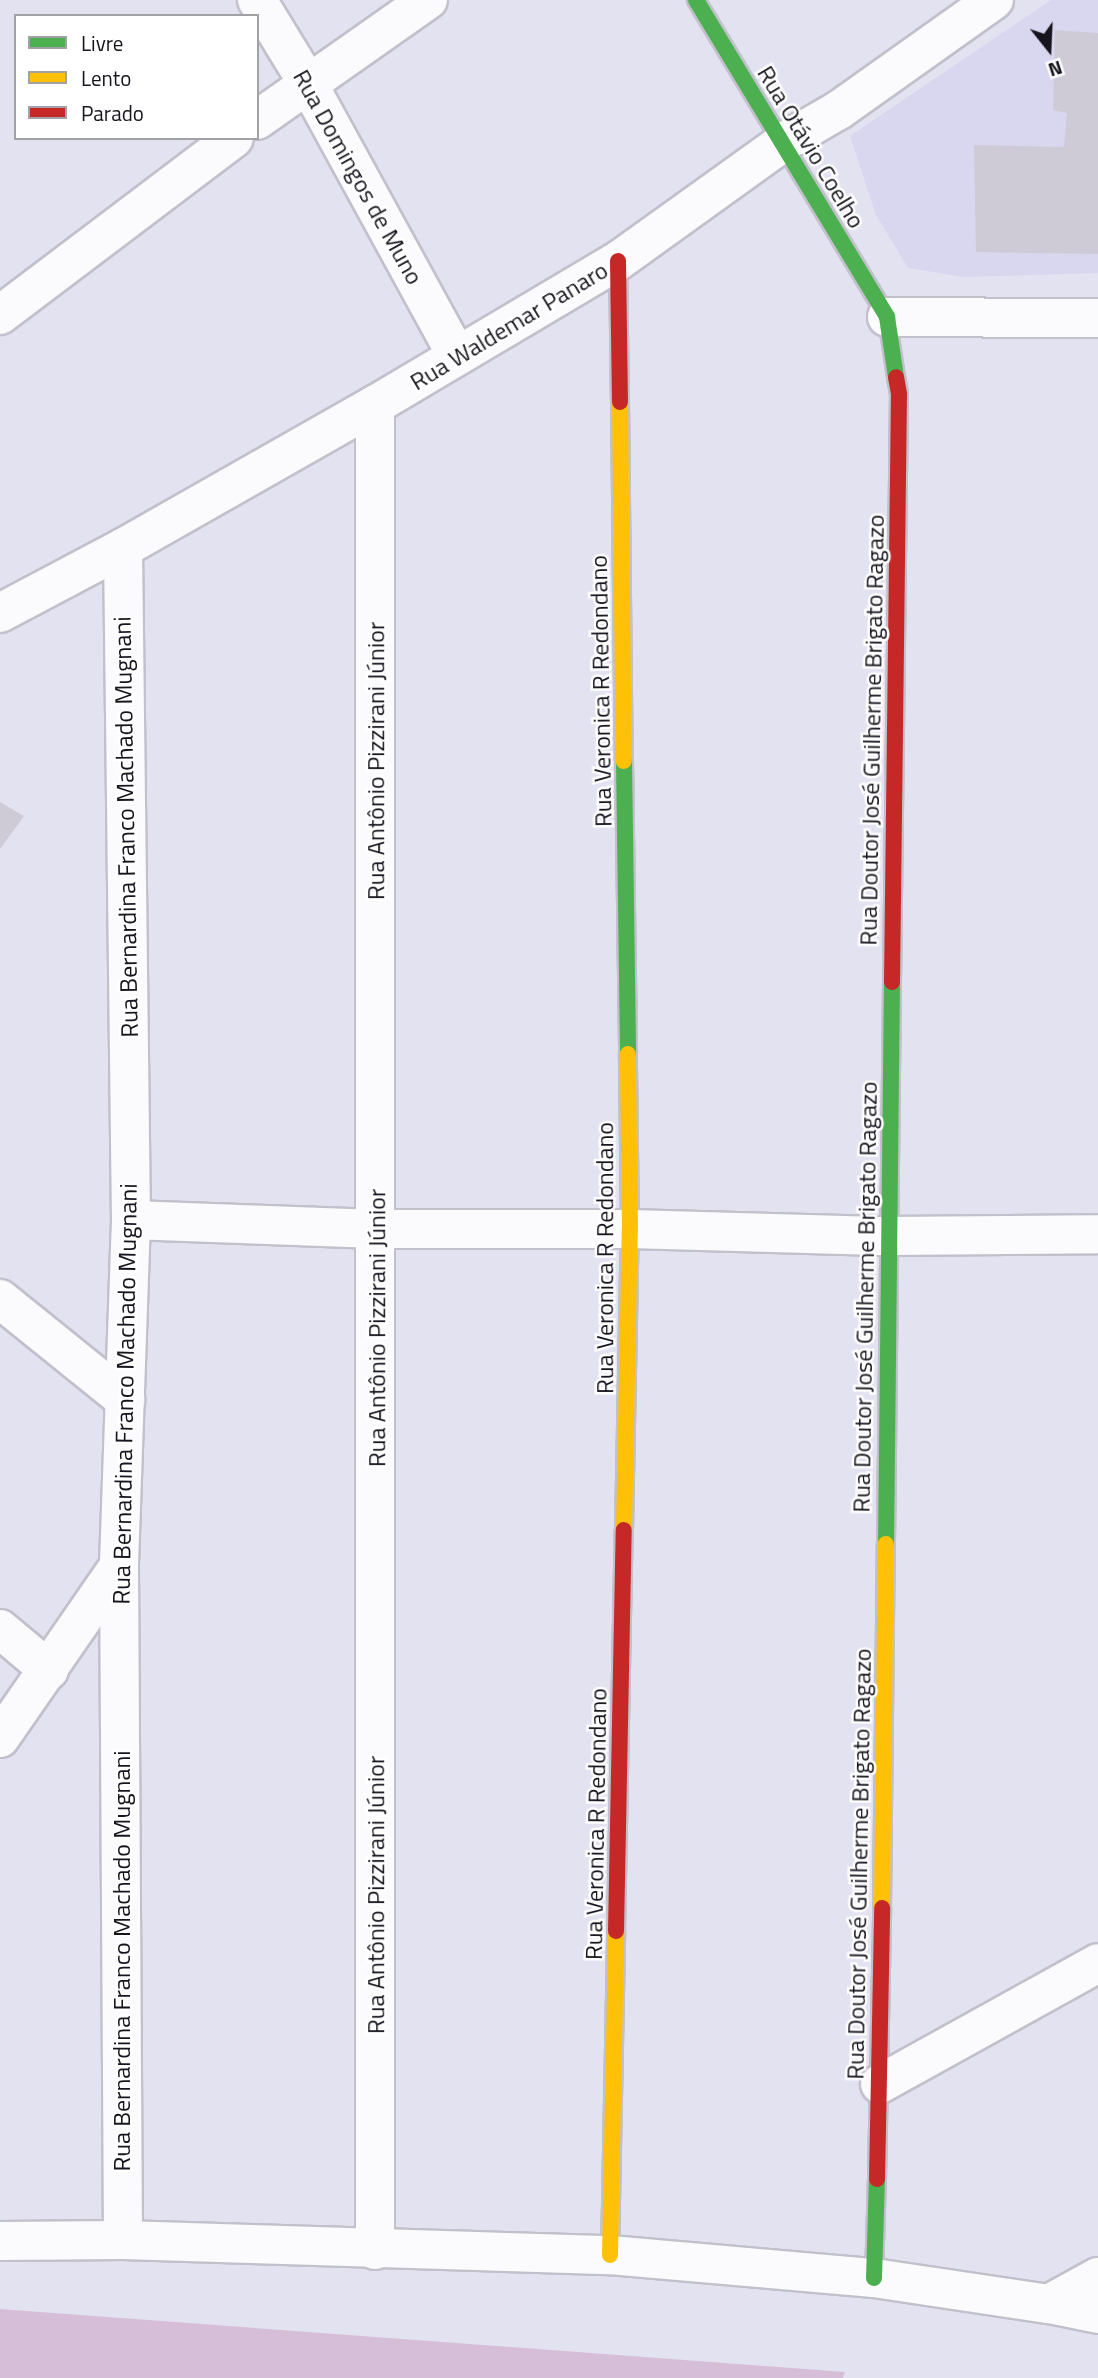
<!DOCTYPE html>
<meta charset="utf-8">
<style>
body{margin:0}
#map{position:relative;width:1098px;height:2378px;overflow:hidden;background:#e3e2f1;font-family:"Titillium Web",sans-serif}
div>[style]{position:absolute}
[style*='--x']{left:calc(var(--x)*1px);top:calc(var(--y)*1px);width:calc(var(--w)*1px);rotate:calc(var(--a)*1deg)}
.built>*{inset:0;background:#d9d6f0}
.green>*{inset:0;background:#d6bed8}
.building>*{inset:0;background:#cecbd6}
.roads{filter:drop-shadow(2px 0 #c2c0cb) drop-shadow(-2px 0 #c2c0cb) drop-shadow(0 2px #c2c0cb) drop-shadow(0 -2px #c2c0cb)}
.street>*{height:38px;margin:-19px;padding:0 19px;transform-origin:19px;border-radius:19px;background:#fbfbfd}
.fast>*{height:16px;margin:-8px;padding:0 8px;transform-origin:8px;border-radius:8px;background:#4caf50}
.slow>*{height:16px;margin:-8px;padding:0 8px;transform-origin:8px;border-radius:8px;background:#ffc107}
.jam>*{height:16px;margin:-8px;padding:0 8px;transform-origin:8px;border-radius:8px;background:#c62828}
span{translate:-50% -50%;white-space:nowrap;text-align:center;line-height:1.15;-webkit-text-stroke:5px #fff;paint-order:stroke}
.street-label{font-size:24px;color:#16151e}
.legend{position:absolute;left:14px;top:14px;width:245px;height:126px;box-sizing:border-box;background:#fff;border:2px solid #a2a1a5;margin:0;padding:9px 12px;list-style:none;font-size:21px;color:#16151e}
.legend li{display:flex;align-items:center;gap:14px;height:35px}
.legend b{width:35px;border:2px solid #a2a1a5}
.north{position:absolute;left:1014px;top:14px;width:70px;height:70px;-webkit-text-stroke:5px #fff;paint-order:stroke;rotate:162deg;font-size:19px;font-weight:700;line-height:28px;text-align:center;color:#16151e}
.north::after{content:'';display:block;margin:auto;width:24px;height:32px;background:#16151e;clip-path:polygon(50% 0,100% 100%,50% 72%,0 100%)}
</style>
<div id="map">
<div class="built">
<div style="clip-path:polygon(1051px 0,1098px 0,1098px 273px,964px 277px,908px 268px,876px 215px,850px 136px)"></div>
</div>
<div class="green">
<div style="clip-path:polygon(0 2309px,845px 2372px,843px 2378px,0 2378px)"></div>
</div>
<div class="building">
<div style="clip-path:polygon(1055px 30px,1098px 33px,1098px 254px,976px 252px,974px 145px,1064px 147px,1067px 113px,1053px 110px)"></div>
<div style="clip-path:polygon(0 802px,24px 816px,0 849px)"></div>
</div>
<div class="roads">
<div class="street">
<div style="--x:257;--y:0;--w:96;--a:58.6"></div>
<div style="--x:307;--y:82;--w:312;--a:61.3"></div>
<div style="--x:257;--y:120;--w:209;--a:-35.1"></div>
<div style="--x:0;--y:315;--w:293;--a:-37.1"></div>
<div style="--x:887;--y:317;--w:211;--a:0.3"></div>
<div style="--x:375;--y:405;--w:1845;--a:90"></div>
<div style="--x:123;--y:548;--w:672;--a:89.32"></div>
<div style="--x:131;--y:1220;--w:346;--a:92"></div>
<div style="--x:119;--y:1566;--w:674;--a:89.66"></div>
<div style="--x:0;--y:613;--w:139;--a:-27.9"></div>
<div style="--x:123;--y:548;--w:290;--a:-29.6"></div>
<div style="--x:375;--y:405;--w:282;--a:-30.7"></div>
<div style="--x:618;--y:261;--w:202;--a:-35.7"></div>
<div style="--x:782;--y:143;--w:66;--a:-30.1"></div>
<div style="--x:839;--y:110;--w:190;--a:-35.4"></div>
<div style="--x:131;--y:1220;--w:246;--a:2.1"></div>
<div style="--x:377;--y:1229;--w:253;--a:0"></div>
<div style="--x:630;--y:1229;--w:258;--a:1.6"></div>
<div style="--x:888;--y:1236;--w:210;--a:-0.5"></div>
<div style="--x:0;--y:1299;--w:161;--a:38.9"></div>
<div style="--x:0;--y:1629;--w:64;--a:39.9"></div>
<div style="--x:0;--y:1738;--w:209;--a:-55.3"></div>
<div style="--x:880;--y:2084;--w:249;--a:-29"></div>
<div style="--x:0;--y:2241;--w:123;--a:-0.5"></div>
<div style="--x:123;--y:2240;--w:487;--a:1.8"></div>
<div style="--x:610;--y:2255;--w:265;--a:5"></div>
<div style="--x:874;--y:2278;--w:177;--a:8.5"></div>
<div style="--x:1049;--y:2304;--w:50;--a:11.5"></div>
<div style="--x:1049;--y:2304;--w:56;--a:-28.9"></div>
</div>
<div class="fast">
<div style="--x:696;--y:0;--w:370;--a:58.9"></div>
<div style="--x:887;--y:317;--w:61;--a:81.5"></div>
<div style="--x:624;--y:761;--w:293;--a:89.2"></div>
<div style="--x:886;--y:1544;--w:562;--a:-89.39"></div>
<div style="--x:874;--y:2278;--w:99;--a:-88.3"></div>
</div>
<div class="slow">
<div style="--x:620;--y:402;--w:359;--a:89.4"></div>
<div style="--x:624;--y:1530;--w:301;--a:-88.9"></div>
<div style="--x:630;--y:1229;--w:175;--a:-90.7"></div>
<div style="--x:882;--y:1908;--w:364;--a:-89.4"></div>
<div style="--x:610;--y:2255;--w:324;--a:-88.9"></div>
</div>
<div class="jam">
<div style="--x:618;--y:261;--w:141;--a:89.2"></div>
<div style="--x:892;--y:982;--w:588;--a:-89.32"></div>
<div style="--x:899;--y:394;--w:17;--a:-100"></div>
<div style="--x:616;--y:1931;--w:401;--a:-88.9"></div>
<div style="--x:877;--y:2179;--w:271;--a:-88.9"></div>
</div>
</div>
<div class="street-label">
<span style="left:811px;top:147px;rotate:59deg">Rua Otávio Coelho</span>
<span style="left:358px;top:177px;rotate:61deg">Rua Domingos de Muno</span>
<span style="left:509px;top:326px;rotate:-31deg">Rua Waldemar Panaro</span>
<span style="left:601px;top:691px;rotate:-91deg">Rua Veronica R Redondano</span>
<span style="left:872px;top:730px;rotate:-89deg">Rua Doutor José Guilherme Brigato Ragazo</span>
<span style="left:376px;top:761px;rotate:-90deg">Rua Antônio Pizzirani Júnior</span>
<span style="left:126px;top:827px;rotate:-91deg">Rua Bernardina Franco Machado Mugnani</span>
<span style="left:605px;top:1258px;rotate:-90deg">Rua Veronica R Redondano</span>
<span style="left:865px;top:1297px;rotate:-89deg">Rua Doutor José Guilherme Brigato Ragazo</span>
<span style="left:377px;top:1328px;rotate:-90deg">Rua Antônio Pizzirani Júnior</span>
<span style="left:125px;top:1394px;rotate:-89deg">Rua Bernardina Franco Machado Mugnani</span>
<span style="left:596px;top:1824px;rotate:-89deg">Rua Veronica R Redondano</span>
<span style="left:859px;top:1864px;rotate:-89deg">Rua Doutor José Guilherme Brigato Ragazo</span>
<span style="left:376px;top:1895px;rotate:-90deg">Rua Antônio Pizzirani Júnior</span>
<span style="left:122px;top:1961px;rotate:-90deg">Rua Bernardina Franco Machado Mugnani</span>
</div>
<ul class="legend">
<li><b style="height:9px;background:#4caf50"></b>Livre</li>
<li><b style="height:9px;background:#ffc107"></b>Lento</li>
<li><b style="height:9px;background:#c62828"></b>Parado</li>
</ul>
<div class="north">N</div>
</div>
